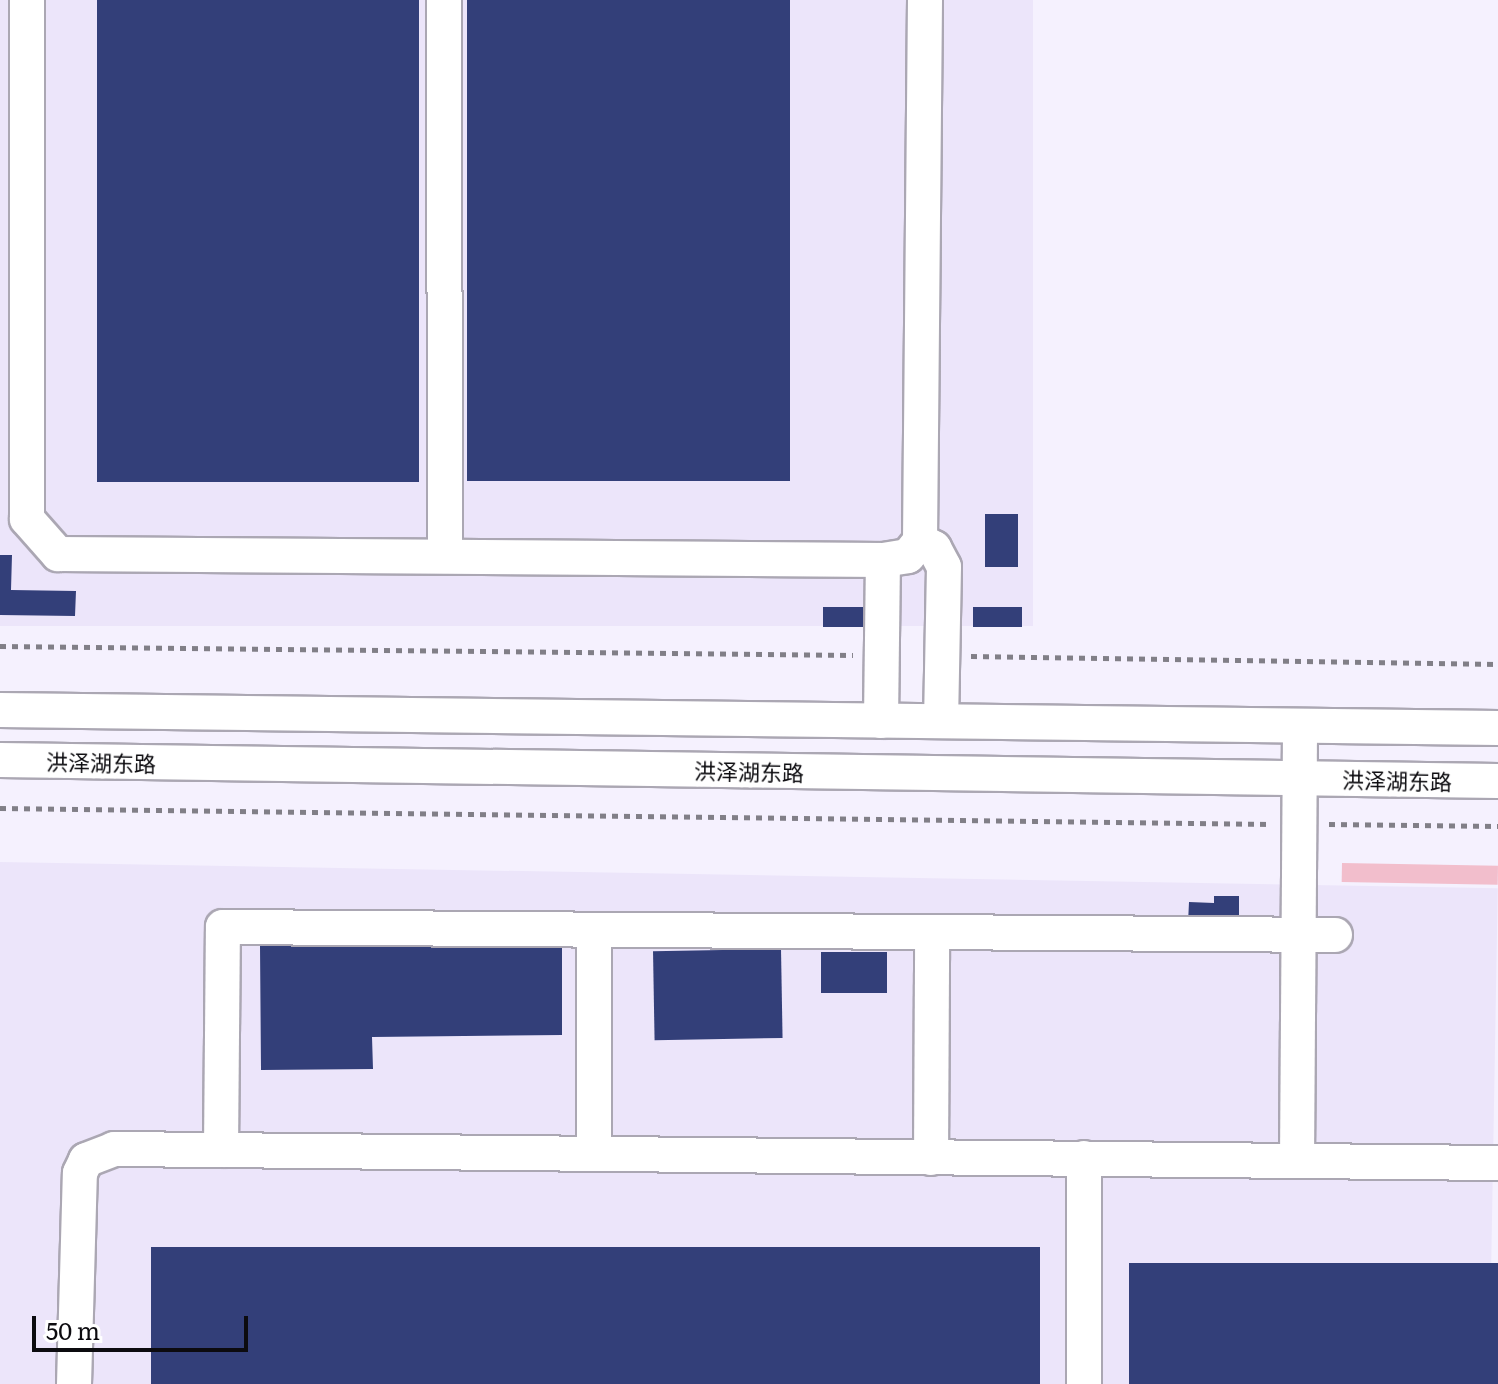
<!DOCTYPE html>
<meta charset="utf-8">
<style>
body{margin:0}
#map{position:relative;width:1498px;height:1384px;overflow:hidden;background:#f5f1fe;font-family:Literata,"Noto Sans SC",serif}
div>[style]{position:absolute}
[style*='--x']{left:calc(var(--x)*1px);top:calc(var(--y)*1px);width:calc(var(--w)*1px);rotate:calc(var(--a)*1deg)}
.built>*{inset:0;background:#ece5fa;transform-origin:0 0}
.green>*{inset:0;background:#f2becc;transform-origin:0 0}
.building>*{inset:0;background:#333f79;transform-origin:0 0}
.path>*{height:5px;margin-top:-2.5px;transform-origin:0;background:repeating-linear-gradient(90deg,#817f87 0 6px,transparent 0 12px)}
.roads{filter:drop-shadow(2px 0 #aba7b3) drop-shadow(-2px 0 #aba7b3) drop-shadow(0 2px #aba7b3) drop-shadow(0 -2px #aba7b3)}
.minor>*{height:34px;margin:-17px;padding:0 17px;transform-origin:17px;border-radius:17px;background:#fff}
span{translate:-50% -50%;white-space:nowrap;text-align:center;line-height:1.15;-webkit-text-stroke:8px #fff;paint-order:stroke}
.street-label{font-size:22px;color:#0c0b0f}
.scale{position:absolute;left:32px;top:1316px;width:216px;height:36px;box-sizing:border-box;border:4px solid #0c0b0f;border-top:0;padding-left:10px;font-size:24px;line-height:28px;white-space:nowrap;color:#0c0b0f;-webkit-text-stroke:6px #fff;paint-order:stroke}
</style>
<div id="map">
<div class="built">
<div style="left:0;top:0;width:1033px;height:626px"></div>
<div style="left:0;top:862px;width:1498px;height:522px;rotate:1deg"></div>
</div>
<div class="green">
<div style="left:1342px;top:863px;width:156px;height:19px;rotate:1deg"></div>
</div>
<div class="building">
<div style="left:97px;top:0;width:322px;height:482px"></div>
<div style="left:467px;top:0;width:323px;height:481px"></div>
<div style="left:985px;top:514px;width:33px;height:53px"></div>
<div style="clip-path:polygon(0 555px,12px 555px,11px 590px,76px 591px,75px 616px,0 615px)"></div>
<div style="left:823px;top:607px;width:49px;height:20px"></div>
<div style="left:973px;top:607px;width:49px;height:20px"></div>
<div style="clip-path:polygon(1214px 896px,1239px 896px,1239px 924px,1188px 923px,1189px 902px,1214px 903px)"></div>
<div style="clip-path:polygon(562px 945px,562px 1035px,372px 1037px,373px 1069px,261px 1070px,260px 946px)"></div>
<div style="left:781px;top:949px;width:89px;height:128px;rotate:89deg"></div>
<div style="left:887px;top:952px;width:41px;height:66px;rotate:90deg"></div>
<div style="left:151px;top:1247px;width:889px;height:137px"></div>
<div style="left:1129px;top:1263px;width:369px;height:121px"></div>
</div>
<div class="path">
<div style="--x:0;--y:646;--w:853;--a:0.6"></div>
<div style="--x:971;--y:656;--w:527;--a:0.87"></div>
<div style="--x:0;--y:808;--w:1271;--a:0.72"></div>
<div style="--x:1329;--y:824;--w:169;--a:0.7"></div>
</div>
<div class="roads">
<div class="minor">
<div style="--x:27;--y:0;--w:519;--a:90"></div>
<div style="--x:27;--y:519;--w:47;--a:48.5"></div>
<div style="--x:58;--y:554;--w:825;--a:0.42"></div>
<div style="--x:883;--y:560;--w:25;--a:-9"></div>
<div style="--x:908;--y:556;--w:19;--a:-51"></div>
<div style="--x:920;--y:541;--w:541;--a:-89.47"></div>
<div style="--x:444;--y:0;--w:554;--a:89.9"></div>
<div style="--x:920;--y:541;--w:16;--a:27"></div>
<div style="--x:934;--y:548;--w:21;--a:62"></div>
<div style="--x:944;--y:567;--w:154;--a:91.1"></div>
<div style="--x:0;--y:710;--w:1498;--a:0.69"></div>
<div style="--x:881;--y:721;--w:161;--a:-89.3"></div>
<div style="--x:0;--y:760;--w:1498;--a:0.8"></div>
<div style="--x:221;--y:1150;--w:223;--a:-89.5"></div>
<div style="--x:223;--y:927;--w:1112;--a:0.41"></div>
<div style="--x:594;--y:1154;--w:224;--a:-90"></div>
<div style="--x:931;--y:1158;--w:226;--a:-89.7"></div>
<div style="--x:1297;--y:1161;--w:435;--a:-89.6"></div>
<div style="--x:74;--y:1384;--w:211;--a:-88.4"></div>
<div style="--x:80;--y:1173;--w:14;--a:-65"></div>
<div style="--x:86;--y:1160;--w:30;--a:-21"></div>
<div style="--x:114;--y:1149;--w:1384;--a:0.58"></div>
<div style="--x:1084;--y:1384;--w:226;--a:-90"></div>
</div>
</div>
<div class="street-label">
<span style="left:101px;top:762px;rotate:1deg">洪泽湖东路</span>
<span style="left:749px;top:771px;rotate:1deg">洪泽湖东路</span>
<span style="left:1397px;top:780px;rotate:1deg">洪泽湖东路</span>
</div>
<div class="scale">50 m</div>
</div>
